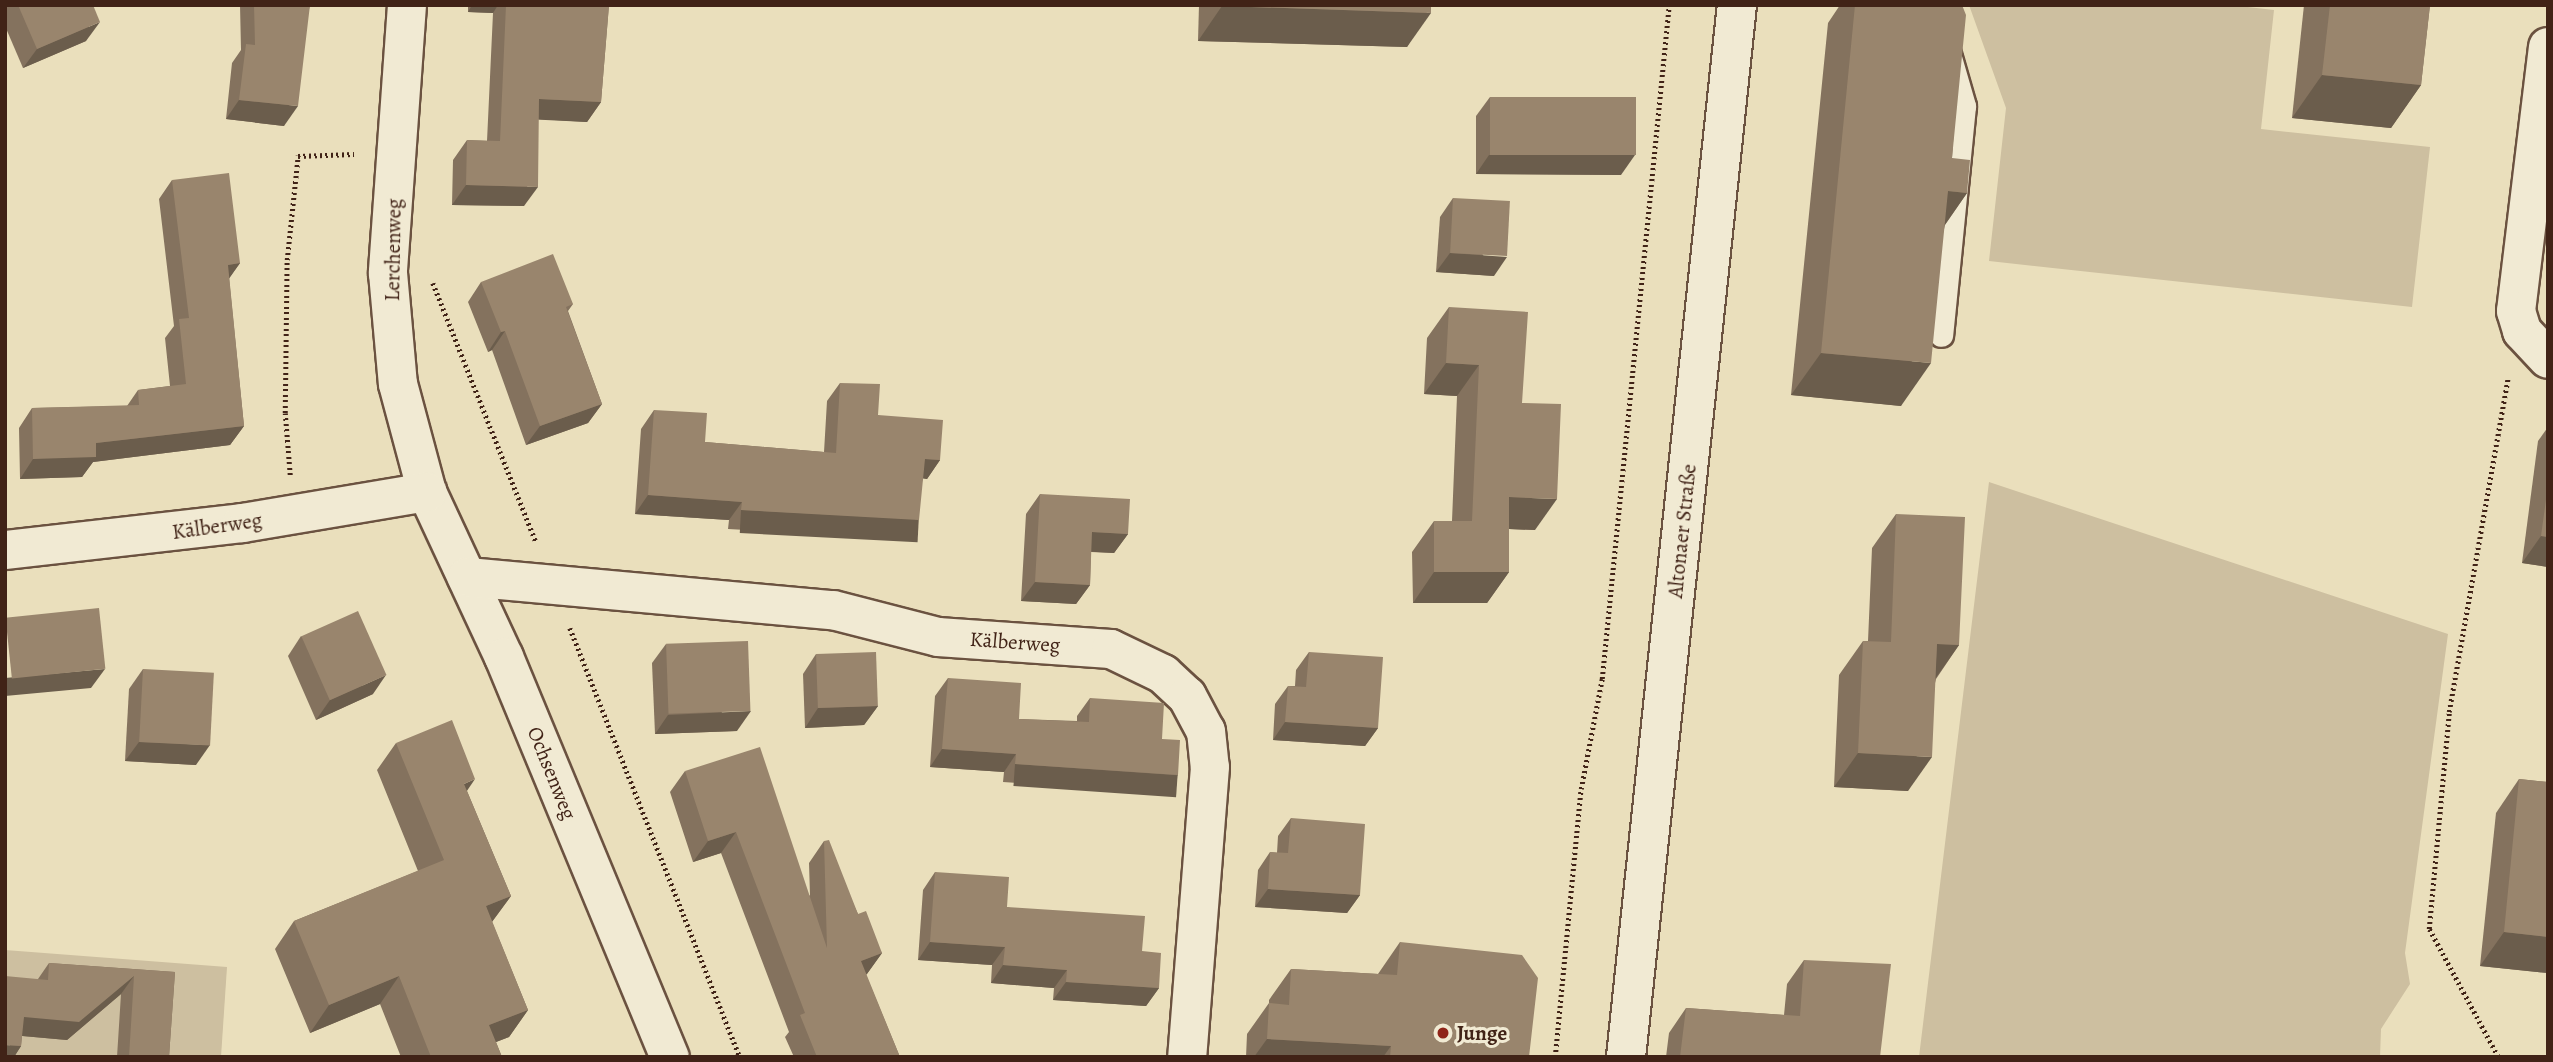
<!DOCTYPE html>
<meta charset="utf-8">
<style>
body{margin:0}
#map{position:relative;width:2553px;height:1062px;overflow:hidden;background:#eadfbc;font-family:Alegreya,serif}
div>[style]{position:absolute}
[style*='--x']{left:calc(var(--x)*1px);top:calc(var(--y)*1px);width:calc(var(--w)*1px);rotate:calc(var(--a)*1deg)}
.green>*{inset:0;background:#cdbfa0}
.path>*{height:4.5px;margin-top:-2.25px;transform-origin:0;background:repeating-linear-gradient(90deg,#412317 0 2px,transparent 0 5.5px)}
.roads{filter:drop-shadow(2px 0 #6b5240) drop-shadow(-2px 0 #6b5240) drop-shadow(0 2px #6b5240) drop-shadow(0 -2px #6b5240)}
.lane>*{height:23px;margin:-11.5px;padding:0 11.5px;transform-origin:11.5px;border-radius:11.5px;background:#f1ead3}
.street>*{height:38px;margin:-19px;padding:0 19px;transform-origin:19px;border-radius:19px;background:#f1ead3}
.secondary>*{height:38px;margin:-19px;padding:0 19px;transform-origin:19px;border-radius:19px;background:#f1ead3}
.wall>*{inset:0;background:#84725e}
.shaded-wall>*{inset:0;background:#6b5d4c;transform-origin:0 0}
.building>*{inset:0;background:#99856d;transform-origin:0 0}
.dots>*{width:19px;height:19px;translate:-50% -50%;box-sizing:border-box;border:4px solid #f1ead3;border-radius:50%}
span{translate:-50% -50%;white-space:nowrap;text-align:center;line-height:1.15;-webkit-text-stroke:6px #f1ead3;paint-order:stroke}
.street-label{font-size:21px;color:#412317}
.poi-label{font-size:21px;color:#412317;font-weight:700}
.left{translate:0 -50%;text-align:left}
.frame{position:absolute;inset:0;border:7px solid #412317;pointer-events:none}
</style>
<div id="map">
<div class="green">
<div style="clip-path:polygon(1969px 5px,2230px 5px,2274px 10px,2261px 129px,2430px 147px,2412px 307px,1989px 261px,2006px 108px)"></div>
<div style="clip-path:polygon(1989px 482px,2448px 634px,2405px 953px,2410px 984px,2381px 1029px,2380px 1057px,1919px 1057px)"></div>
<div style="clip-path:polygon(5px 950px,227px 967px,221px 1057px,5px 1057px)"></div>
</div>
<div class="path">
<div style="--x:433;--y:283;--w:279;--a:68.3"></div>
<div style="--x:290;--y:475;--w:62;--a:-94.6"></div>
<div style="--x:285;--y:413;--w:153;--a:-89.3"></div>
<div style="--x:287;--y:260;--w:105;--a:-84"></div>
<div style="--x:298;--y:156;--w:56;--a:-2"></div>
<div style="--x:570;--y:628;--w:461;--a:68.4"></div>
<div style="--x:1555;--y:1057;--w:269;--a:-84.5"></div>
<div style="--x:1581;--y:789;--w:112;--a:-79.2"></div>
<div style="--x:1602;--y:679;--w:677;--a:-84.32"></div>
<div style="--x:2498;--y:1057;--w:145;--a:-118.3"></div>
<div style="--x:2429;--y:929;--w:218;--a:-84.7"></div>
<div style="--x:2449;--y:712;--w:340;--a:-80"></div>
</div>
<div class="roads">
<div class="lane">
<div style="--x:1929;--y:5;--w:38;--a:65"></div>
<div style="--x:1945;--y:40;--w:69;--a:73.9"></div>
<div style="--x:1964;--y:106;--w:230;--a:95.7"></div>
</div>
<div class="street">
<div style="--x:407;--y:5;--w:269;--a:94.1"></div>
<div style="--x:388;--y:273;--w:111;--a:84.9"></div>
<div style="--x:398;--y:384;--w:112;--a:75"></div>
<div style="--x:427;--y:492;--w:182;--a:65"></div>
<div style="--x:504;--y:657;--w:433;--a:67.5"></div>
<div style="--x:2548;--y:47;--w:266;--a:96.9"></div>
<div style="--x:2516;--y:311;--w:21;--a:73"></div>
<div style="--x:2522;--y:331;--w:38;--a:47"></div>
<div style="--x:5;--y:550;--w:239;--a:-6.5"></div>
<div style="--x:242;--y:523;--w:188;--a:-9.5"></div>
<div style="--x:467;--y:577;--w:367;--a:5.2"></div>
<div style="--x:833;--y:610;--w:108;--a:14.4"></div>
<div style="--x:938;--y:637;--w:173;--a:4"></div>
<div style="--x:1111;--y:649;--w:58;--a:25.7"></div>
<div style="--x:1163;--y:674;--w:33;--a:43"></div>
<div style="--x:1187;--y:696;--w:40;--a:62"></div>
<div style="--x:1206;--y:731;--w:36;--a:84"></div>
<div style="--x:1210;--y:767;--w:291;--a:94.5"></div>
</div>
<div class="secondary">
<div style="--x:1626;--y:1057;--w:1058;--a:-83.98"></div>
</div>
</div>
<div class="wall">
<div style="clip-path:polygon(5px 5px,93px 5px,86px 41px,23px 68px,5px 26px)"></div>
<div style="clip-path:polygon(240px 5px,310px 5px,284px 126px,226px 119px,232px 63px,241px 50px)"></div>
<div style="clip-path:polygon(468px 5px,609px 5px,601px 102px,587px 122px,538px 119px,524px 206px,452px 205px,453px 160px,467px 140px,487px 141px,493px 13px,468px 12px)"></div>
<div style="clip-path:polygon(1199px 5px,1431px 5px,1407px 47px,1198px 41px)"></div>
<div style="clip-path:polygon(1840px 5px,1962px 5px,1952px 158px,1967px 193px,1945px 225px,1901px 406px,1791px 395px,1828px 23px)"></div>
<div style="clip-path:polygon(2304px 5px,2430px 5px,2421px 85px,2391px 128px,2292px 118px)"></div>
<div style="clip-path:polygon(1490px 97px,1621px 175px,1476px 174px,1476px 116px)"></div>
<div style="clip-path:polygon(172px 180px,240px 263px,229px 278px,244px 426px,230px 445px,93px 462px,82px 477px,20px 479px,19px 428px,32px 408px,127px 406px,138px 390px,170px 386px,165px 338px,174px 326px,159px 199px)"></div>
<div style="clip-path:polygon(1453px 198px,1494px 276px,1436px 272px,1440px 217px)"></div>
<div style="clip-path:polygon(481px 282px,573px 304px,568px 311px,602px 404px,588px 423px,526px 445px,492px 350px,488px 352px,468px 302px)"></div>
<div style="clip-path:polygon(1449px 307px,1522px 403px,1535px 530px,1509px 529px,1509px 572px,1487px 603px,1413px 603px,1412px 552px,1434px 521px,1452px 521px,1457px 396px,1424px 394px,1427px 338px)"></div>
<div style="clip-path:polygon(840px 383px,878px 415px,940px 460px,927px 479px,923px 478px,907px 539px,728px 529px,729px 520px,635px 514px,641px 429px,654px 410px,705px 442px,824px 452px,827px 401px)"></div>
<div style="clip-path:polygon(2548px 427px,2548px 567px,2522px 563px,2538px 441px)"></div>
<div style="clip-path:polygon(1040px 494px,1128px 534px,1114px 553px,1091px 552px,1090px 585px,1076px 604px,1021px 601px,1026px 514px)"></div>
<div style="clip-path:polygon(1896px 514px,1959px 645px,1936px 679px,1908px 791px,1834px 787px,1839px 675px,1863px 641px,1868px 641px,1872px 548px)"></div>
<div style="clip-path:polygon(301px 636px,373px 694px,316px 720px,288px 656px)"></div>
<div style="clip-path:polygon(666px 644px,737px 731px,655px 734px,652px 663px)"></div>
<div style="clip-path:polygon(1309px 652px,1378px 728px,1365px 746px,1273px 740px,1275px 704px,1288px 686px,1295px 686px,1296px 670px)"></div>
<div style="clip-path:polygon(816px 654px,878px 706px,864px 725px,805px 728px,803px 674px)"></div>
<div style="clip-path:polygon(143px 669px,196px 765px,125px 761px,129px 689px)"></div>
<div style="clip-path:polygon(948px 678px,1019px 719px,1077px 721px,1077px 716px,1090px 698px,1162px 739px,1178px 775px,1165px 793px,1003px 782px,1004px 772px,930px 767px,935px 696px)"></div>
<div style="clip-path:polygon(396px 743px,467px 791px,511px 896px,492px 922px,528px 1010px,509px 1037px,496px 1042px,502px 1057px,401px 1057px,380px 1004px,310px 1033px,275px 949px,294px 921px,418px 871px,377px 770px)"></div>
<div style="clip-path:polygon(685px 771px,810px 896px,809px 863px,824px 841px,858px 914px,882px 953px,866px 975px,900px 1057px,794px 1057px,785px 1037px,789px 1032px,721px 853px,693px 862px,670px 792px)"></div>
<div style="clip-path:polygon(2519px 779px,2548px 782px,2548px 973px,2480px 966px,2496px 813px)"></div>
<div style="clip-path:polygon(1291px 818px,1360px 895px,1347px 913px,1255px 907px,1258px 870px,1270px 852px,1277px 853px,1278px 836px)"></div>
<div style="clip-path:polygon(935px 872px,1007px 907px,1142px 951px,1159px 988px,1146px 1006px,1053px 1000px,1054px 988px,991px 983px,992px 965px,918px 960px,923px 890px)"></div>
<div style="clip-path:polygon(1400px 942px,1529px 1057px,1246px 1057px,1247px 1034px,1269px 1003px,1269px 1000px,1291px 969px,1378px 974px)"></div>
<div style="clip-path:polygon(1804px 960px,1880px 1057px,1666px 1057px,1669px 1033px,1686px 1008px,1784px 1015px,1787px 984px)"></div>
<div style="clip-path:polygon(49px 963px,175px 972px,169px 1057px,117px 1057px,121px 994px,67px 1040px,22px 1036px,21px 1046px,14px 1057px,5px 1057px,38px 979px)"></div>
</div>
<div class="shaded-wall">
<div style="clip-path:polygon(472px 5px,498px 5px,493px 13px,468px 12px)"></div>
<div style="clip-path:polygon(1222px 6px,1431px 13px,1407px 47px,1198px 41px)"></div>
<div style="clip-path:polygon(100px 22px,86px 41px,23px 68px,37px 49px)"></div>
<div style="clip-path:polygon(2322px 75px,2421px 85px,2391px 128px,2292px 118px)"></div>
<div style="clip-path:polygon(539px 99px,601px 102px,587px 122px,525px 119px)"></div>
<div style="clip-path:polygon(239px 100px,298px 106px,284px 126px,226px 119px)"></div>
<div style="clip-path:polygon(1489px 155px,1635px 155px,1621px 175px,1476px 174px)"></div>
<div style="clip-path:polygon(466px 185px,538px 187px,524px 206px,452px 205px)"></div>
<div style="clip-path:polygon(1948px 191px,1967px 193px,1937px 236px)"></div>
<div style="clip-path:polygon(1450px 253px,1507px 257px,1494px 276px,1436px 272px)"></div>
<div style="clip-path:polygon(240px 263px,226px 283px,228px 265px)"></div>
<div style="clip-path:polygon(505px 331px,492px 350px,488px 352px,501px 332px)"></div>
<div style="clip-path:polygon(1821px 353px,1931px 363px,1901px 406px,1791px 395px)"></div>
<div style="clip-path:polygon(1446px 363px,1479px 365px,1457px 396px,1424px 394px)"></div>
<div style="clip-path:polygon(602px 404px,588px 423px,526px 445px,540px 426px)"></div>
<div style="clip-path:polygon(244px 426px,230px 445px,93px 462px,82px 477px,20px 479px,33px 459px,96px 443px)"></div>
<div style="clip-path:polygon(925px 459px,940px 460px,927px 479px,912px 477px)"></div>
<div style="clip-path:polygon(648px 495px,742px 502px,729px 520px,635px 514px)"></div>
<div style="clip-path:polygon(1509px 497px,1557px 499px,1535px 530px,1487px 528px)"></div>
<div style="left:741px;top:510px;width:178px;height:23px;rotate:3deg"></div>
<div style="clip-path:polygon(1092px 532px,1128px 534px,1114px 553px,1079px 551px)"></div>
<div style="clip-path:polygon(2541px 536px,2548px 537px,2548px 567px,2522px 563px)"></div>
<div style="clip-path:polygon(1434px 572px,1509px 572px,1487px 603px,1413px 603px)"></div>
<div style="clip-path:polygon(1035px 582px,1090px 585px,1076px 604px,1021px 601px)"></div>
<div style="clip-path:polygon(1937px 644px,1959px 645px,1935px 679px)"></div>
<div style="clip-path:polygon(105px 669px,91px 688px,5px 696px,5px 678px)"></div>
<div style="clip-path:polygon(386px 675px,373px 694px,316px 720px,330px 700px)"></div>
<div style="clip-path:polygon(878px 706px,864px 725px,805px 728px,818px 708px)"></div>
<div style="clip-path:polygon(751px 711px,737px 731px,655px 734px,668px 715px)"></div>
<div style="clip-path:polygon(1285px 722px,1378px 728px,1365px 746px,1273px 740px)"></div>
<div style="clip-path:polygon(139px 742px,210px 745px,196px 765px,125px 761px)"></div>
<div style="clip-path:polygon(942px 749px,1016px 754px,1004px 772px,930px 767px)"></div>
<div style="clip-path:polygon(1858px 753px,1932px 757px,1908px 791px,1834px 787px)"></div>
<div style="left:1015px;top:764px;width:163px;height:22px;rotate:4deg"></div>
<div style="clip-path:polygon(475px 779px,456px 807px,464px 784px)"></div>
<div style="clip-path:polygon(736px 832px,721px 853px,693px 862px,708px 841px)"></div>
<div style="clip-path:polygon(1268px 889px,1360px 895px,1347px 913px,1255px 907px)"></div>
<div style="clip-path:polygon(511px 896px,491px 923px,486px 906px)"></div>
<div style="clip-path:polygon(2504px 932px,2548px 937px,2548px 973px,2480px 966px)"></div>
<div style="clip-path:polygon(930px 942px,1005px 947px,992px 965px,918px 960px)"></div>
<div style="clip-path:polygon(882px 953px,867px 974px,846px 982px,861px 961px)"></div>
<div style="clip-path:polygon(1003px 965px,1067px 970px,1054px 988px,991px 983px)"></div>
<div style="clip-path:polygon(134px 976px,121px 994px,67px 1040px,12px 1035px,24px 1017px)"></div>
<div style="clip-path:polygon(399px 976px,380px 1004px,310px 1033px,329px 1005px)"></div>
<div style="clip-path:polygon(1066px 982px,1159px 988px,1146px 1006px,1053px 1000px)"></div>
<div style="clip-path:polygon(528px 1010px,509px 1037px,470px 1052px,489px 1025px)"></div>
<div style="clip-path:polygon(1267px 1039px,1391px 1046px,1383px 1057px,1254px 1057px)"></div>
<div style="clip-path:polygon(5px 1045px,21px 1046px,14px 1057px,5px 1057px)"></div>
</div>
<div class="building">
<div style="clip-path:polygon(18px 5px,93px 5px,100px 22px,37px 49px)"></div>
<div style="clip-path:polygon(254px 5px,310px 5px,298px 106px,239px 100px,246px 44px,255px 45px)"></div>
<div style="clip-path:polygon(506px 5px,609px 5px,601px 102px,539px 99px,538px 187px,466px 185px,467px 140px,500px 141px)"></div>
<div style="clip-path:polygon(1222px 5px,1431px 5px,1431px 13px,1222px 6px)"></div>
<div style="clip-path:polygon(1855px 5px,1962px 5px,1966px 15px,1952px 158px,1970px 160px,1967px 193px,1948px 191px,1931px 363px,1821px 353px)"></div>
<div style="clip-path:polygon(2330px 5px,2430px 5px,2421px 85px,2322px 75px)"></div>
<div style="left:1490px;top:97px;width:146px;height:58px"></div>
<div style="clip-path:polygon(229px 173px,240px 263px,228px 265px,244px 426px,96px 443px,96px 457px,33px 459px,32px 408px,139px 405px,138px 390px,186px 384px,179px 319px,189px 318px,172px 180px)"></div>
<div style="left:1453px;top:198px;width:57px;height:55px;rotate:3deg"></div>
<div style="clip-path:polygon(553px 254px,573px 304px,566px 307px,602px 404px,540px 426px,505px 331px,501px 332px,481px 282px)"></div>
<div style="clip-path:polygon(1449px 307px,1528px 312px,1522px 403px,1561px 404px,1557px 499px,1509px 497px,1509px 572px,1434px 572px,1434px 521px,1472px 521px,1479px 365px,1446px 363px)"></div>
<div style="clip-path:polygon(840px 383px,880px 384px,878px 415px,943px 420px,940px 460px,925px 459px,919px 520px,741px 510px,742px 502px,648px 495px,654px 410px,707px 413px,705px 442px,836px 453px)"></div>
<div style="clip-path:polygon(2548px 485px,2548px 537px,2541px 536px)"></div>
<div style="clip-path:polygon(1040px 494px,1130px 499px,1128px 534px,1092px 532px,1090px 585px,1035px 582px)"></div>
<div style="clip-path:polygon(1896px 514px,1965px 517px,1959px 645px,1937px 644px,1932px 757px,1858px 753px,1863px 641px,1891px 642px)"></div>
<div style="left:99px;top:608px;width:61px;height:94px;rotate:84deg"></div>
<div style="left:358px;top:611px;width:70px;height:62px;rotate:66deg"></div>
<div style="left:748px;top:641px;width:70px;height:82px;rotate:88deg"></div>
<div style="left:876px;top:652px;width:54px;height:60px;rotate:88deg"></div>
<div style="clip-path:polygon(1309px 652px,1383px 657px,1378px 728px,1285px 722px,1288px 686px,1306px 687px)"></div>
<div style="left:143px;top:669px;width:71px;height:73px;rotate:3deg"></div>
<div style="clip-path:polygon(948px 678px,1021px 683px,1019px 719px,1089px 722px,1090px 698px,1164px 703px,1162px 739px,1180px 740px,1178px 775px,1015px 764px,1016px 754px,942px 749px)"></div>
<div style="clip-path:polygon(452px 720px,475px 779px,464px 784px,511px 896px,486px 906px,528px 1010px,489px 1025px,502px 1057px,431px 1057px,399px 976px,329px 1005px,294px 921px,444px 860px,396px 743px)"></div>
<div style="clip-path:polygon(760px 747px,827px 948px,824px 841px,829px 840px,858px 914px,866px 911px,882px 953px,861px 961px,900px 1057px,817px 1057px,800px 1015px,805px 1013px,736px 832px,708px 841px,685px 771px)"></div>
<div style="clip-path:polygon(2519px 779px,2548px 782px,2548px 937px,2504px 932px)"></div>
<div style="clip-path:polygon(1291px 818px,1365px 824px,1360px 895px,1268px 889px,1270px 852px,1288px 853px)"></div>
<div style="clip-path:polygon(935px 872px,1009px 877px,1007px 907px,1145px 916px,1142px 951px,1161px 953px,1159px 988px,1066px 982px,1067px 970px,1003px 965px,1005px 947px,930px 942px)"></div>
<div style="clip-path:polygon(1400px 942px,1522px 955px,1538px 978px,1529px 1057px,1390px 1057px,1391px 1046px,1267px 1039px,1269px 1003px,1289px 1005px,1291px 969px,1397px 975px)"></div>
<div style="clip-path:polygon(1804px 960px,1891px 964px,1880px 1057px,1680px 1057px,1686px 1008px,1800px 1016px)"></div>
<div style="clip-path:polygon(49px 963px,175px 972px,169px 1057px,129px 1057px,134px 976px,79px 1022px,24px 1017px,21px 1046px,5px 1045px,5px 976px,48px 980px)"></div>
</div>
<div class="dots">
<div style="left:1443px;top:1033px;background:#8f2418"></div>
</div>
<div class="street-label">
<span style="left:393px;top:250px;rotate:-89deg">Lerchenweg</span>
<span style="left:217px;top:526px;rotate:-8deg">Kälberweg</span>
<span style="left:1682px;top:531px;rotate:-84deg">Altonaer Straße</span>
<span style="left:1015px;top:642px;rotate:4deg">Kälberweg</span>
<span style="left:552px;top:773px;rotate:68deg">Ochsenweg</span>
</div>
<div class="poi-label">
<span class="left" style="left:1457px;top:1033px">Junge</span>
</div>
<div class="frame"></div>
</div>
